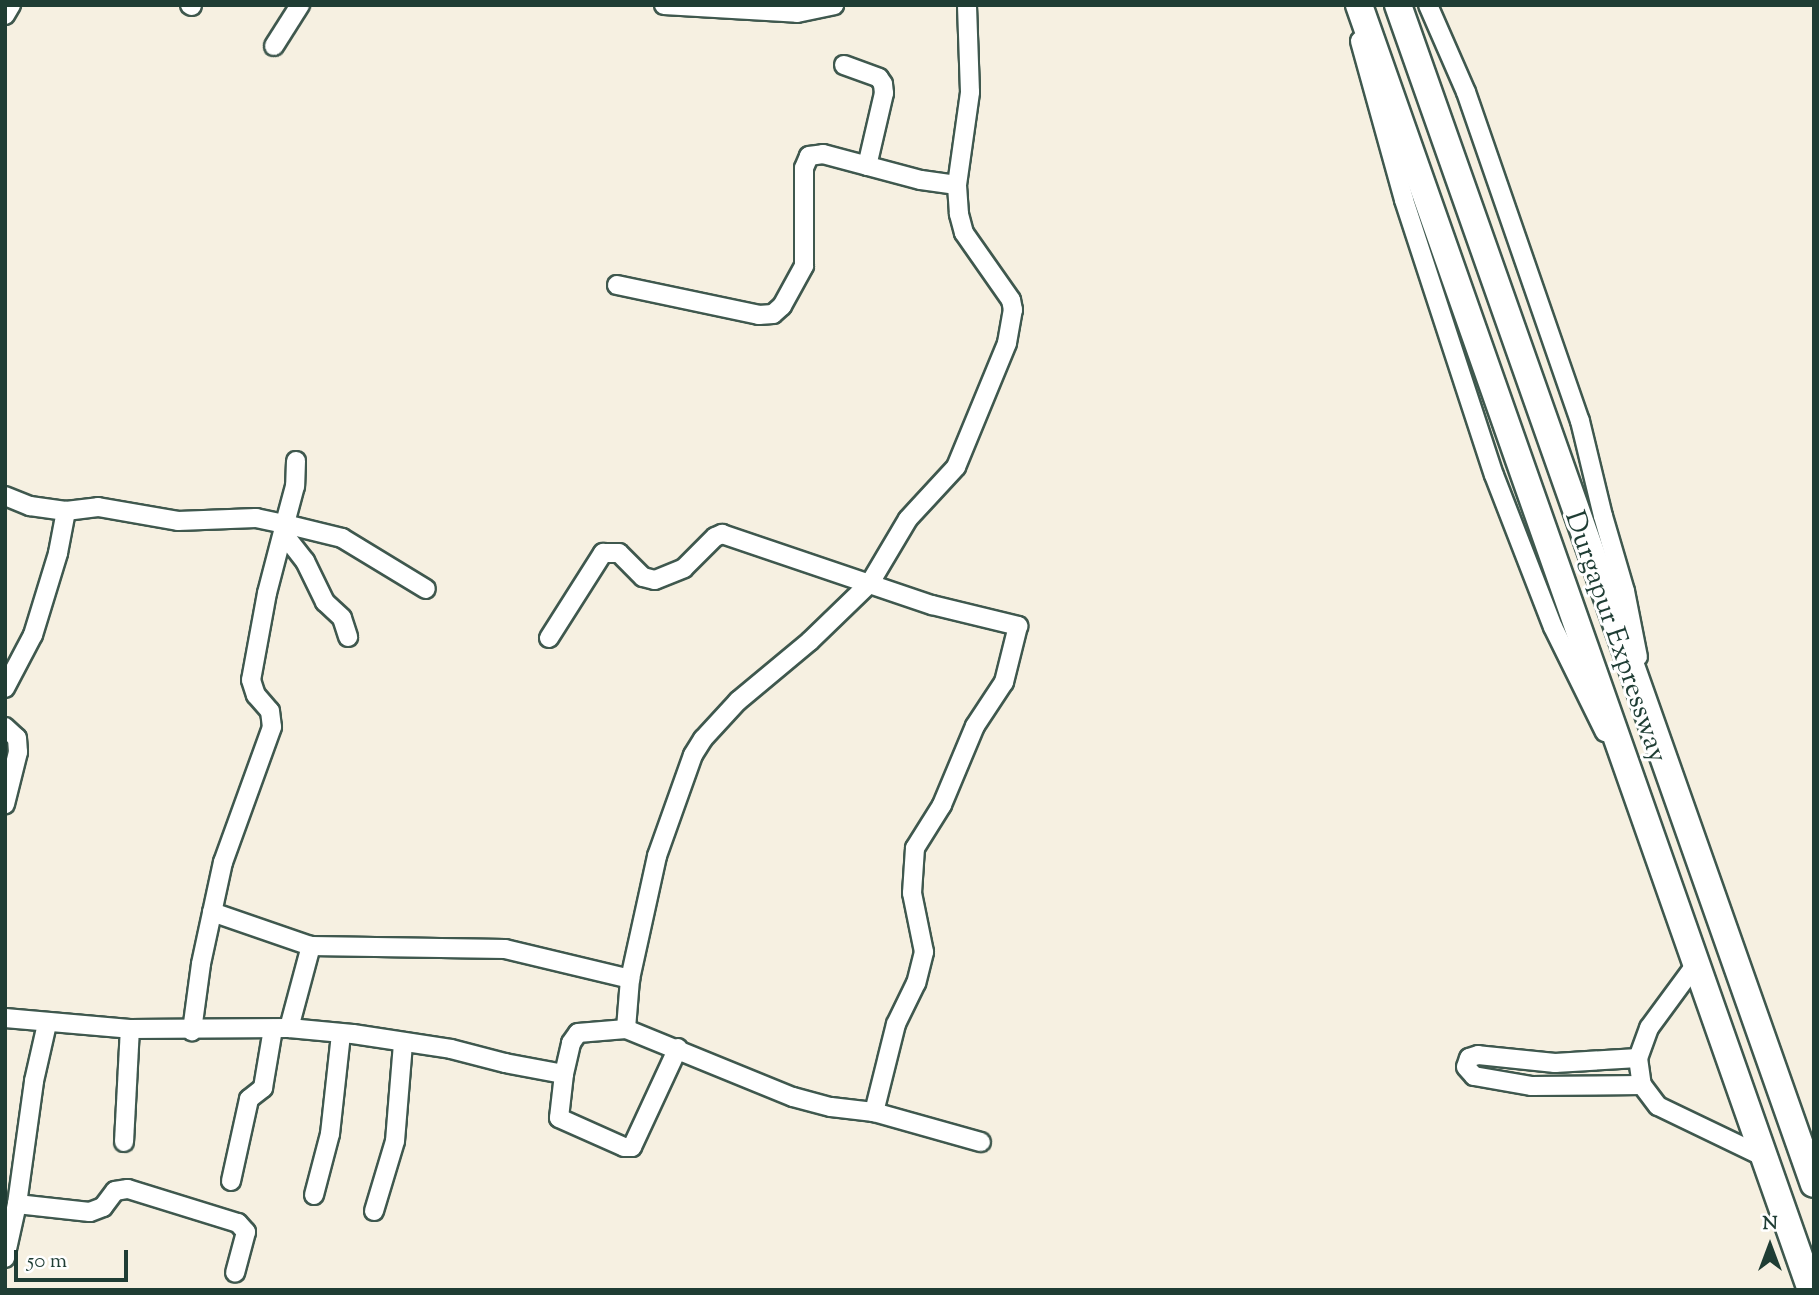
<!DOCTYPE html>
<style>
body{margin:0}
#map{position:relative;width:1819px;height:1295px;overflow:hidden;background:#f6f0e1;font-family:"Sorts Mill Goudy",serif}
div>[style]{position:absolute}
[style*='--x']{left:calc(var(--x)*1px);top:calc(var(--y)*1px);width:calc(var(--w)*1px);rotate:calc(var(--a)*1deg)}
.roads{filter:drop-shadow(2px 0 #3f584e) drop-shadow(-2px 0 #3f584e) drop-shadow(0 2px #3f584e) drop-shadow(0 -2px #3f584e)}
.minor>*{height:18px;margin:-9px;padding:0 9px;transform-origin:9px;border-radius:9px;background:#fff}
.highway>*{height:26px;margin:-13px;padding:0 13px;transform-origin:13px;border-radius:13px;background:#fff}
span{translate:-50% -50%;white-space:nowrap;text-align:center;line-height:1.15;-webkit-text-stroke:6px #fff;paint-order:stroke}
.street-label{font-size:28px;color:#1f3d34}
.frame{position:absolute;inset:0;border:7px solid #1f3d34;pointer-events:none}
.north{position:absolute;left:1735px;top:1211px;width:70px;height:70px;-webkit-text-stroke:5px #fff;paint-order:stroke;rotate:0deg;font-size:19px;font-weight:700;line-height:28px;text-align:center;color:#1f3d34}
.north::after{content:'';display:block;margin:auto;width:24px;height:32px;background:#1f3d34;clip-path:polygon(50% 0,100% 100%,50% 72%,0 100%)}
.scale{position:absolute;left:14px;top:1250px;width:114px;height:32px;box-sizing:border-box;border:4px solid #1f3d34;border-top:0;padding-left:9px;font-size:21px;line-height:24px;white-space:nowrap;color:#1f3d34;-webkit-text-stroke:5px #fff;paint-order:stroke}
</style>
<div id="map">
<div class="roads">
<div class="minor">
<div style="--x:190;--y:5;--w:2;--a:27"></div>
<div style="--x:664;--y:5;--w:133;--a:3.4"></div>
<div style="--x:797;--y:13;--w:38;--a:-12"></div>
<div style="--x:1428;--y:5;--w:95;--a:66.4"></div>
<div style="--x:1466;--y:92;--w:348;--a:70.9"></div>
<div style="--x:1580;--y:421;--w:98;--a:76.4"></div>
<div style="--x:1603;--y:516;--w:78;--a:73.7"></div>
<div style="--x:1625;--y:591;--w:67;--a:78.9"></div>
<div style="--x:5;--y:15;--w:12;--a:-59"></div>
<div style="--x:1360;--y:41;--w:165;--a:74.5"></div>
<div style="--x:1404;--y:200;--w:289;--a:71.9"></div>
<div style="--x:1494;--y:475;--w:163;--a:68.8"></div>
<div style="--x:1553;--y:627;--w:117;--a:63.7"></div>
<div style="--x:274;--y:46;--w:49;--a:-57.6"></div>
<div style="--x:844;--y:65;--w:37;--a:20"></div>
<div style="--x:879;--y:78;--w:7;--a:56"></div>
<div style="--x:883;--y:84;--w:9;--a:84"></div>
<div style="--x:884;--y:93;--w:75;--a:103.1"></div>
<div style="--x:617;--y:285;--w:145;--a:11.9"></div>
<div style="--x:759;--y:315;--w:14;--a:-4"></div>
<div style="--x:773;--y:314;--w:12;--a:-42"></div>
<div style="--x:782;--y:306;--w:46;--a:-61.2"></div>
<div style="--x:804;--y:266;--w:98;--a:-90"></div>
<div style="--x:804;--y:168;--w:13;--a:-67"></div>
<div style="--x:809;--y:156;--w:14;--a:-8"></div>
<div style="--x:823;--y:154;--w:101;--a:14.9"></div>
<div style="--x:921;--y:180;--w:36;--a:8"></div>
<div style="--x:296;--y:461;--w:25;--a:92"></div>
<div style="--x:295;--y:486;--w:39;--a:105"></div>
<div style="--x:285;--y:524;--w:59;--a:13.8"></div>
<div style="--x:342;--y:538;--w:98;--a:31.3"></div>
<div style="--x:5;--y:496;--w:27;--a:22"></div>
<div style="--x:30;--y:506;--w:36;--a:8"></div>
<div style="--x:66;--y:511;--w:32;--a:-7"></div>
<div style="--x:98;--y:507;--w:81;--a:9.9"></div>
<div style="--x:178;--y:521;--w:78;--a:-2.2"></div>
<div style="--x:256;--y:518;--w:30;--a:12"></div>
<div style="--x:285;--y:524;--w:71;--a:104.6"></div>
<div style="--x:267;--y:593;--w:88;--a:100.4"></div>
<div style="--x:251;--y:680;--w:16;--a:72"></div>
<div style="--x:256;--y:695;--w:21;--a:49"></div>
<div style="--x:270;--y:711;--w:16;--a:83"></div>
<div style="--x:272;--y:727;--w:144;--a:109.9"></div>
<div style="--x:223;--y:862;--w:104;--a:102.2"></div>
<div style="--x:201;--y:964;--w:68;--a:97.7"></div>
<div style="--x:283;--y:533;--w:36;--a:52"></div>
<div style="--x:305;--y:561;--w:46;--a:64"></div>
<div style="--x:325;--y:602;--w:23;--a:43"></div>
<div style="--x:342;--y:618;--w:20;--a:72"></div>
<div style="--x:549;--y:638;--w:101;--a:-57.6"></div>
<div style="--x:603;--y:553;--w:16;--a:0"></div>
<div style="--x:619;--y:553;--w:34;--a:45"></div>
<div style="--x:643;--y:577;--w:12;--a:14"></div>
<div style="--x:655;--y:580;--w:31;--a:-22"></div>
<div style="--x:684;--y:568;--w:44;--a:-45"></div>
<div style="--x:715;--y:537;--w:8;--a:-23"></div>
<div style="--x:722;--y:534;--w:222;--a:18.7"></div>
<div style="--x:932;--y:605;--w:89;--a:13.7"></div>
<div style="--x:1018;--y:626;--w:58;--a:104"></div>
<div style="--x:1004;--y:682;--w:53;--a:123.4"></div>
<div style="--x:975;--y:726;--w:86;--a:112.7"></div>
<div style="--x:942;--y:805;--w:51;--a:122.1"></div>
<div style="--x:915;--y:848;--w:45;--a:93.8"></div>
<div style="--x:912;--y:893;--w:60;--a:78.5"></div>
<div style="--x:924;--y:952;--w:32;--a:104"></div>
<div style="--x:916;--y:983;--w:46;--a:116"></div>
<div style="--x:896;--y:1024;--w:91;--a:104"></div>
<div style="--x:5;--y:688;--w:60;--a:-62.2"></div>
<div style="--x:33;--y:635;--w:86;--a:-73"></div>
<div style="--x:58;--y:553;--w:43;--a:-79.2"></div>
<div style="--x:5;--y:727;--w:16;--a:43"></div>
<div style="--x:17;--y:738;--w:14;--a:86"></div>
<div style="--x:18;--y:752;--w:54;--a:104"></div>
<div style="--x:212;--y:912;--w:105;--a:19"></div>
<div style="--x:311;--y:946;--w:194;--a:0.9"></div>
<div style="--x:505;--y:949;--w:129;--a:13.5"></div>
<div style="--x:630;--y:979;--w:126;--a:-77.6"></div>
<div style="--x:657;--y:856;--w:107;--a:-70.4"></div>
<div style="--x:693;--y:755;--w:19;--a:-58"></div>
<div style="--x:703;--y:739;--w:52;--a:-47.4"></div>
<div style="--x:738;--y:701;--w:94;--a:-39.8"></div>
<div style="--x:810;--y:641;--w:83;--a:-44"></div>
<div style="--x:870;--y:583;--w:74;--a:-59.3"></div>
<div style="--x:908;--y:519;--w:71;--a:-47.3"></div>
<div style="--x:956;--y:467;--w:134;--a:-67.6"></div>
<div style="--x:1007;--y:343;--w:34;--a:-80"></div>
<div style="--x:1013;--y:310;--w:10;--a:-101"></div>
<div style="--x:1011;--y:300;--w:82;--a:-125"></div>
<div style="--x:964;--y:233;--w:20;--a:-105"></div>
<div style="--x:959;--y:214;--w:29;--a:-94"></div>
<div style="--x:957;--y:185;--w:94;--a:-82"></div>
<div style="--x:970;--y:92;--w:87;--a:-92"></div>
<div style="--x:1696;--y:964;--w:79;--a:126.3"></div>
<div style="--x:1649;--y:1028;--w:32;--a:110"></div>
<div style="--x:1638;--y:1058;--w:27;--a:82"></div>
<div style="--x:1642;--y:1085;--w:26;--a:53"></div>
<div style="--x:1658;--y:1106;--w:118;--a:25.7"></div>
<div style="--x:630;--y:979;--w:50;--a:94.6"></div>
<div style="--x:626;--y:1029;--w:180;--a:22.2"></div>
<div style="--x:793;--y:1097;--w:39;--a:15"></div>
<div style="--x:831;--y:1107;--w:43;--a:6.6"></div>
<div style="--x:874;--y:1112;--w:111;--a:15.7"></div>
<div style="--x:5;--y:1018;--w:125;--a:5"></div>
<div style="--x:130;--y:1029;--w:159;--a:-0.4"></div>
<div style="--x:289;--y:1028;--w:64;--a:5.4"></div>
<div style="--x:353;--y:1034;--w:99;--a:8.7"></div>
<div style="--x:451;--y:1049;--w:56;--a:14.5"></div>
<div style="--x:505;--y:1063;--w:60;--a:10.6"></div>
<div style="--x:564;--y:1074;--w:32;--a:-77"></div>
<div style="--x:571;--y:1043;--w:12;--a:-55"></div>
<div style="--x:578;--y:1033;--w:48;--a:-4.8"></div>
<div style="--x:289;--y:1028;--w:85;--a:-75"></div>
<div style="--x:1638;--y:1058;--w:83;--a:176.6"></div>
<div style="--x:1555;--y:1063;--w:77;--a:-174.1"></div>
<div style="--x:1478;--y:1055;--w:9;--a:162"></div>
<div style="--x:1469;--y:1058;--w:9;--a:108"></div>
<div style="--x:1466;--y:1067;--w:12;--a:48"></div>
<div style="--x:1474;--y:1076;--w:59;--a:9.8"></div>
<div style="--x:1532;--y:1086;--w:110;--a:-0.5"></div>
<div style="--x:564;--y:1074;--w:44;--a:96.5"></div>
<div style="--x:559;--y:1118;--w:71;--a:24"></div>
<div style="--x:624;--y:1147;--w:8;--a:0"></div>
<div style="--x:632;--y:1147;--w:109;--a:-65.1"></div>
<div style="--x:124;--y:1142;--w:113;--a:-87"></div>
<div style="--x:231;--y:1181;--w:84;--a:-77.6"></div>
<div style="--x:249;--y:1099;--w:18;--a:-38"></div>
<div style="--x:263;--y:1088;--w:60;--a:-80.4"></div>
<div style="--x:314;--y:1195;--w:63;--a:-75.3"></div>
<div style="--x:330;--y:1134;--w:101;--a:-83.7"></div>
<div style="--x:17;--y:1204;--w:73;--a:6.3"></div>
<div style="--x:90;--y:1212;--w:14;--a:-21"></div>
<div style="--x:103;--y:1207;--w:20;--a:-53"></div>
<div style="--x:115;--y:1191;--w:13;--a:-9"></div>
<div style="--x:128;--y:1189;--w:115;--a:17.2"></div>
<div style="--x:238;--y:1223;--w:12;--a:48"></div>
<div style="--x:246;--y:1232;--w:42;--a:105"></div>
<div style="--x:374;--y:1211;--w:73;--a:-73.3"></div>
<div style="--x:395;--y:1141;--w:98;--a:-85.3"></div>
<div style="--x:5;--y:1258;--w:55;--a:-77.5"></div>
<div style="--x:17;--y:1204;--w:124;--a:-82.1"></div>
<div style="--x:34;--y:1081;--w:58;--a:-77.2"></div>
</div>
<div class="highway">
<div style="--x:1359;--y:5;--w:1362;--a:70.62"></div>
<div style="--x:1398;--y:5;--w:1250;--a:70.57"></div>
</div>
</div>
<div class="street-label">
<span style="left:1615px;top:637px;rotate:71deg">Durgapur Expressway</span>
</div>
<div class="frame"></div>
<div class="north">N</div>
<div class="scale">50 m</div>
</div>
